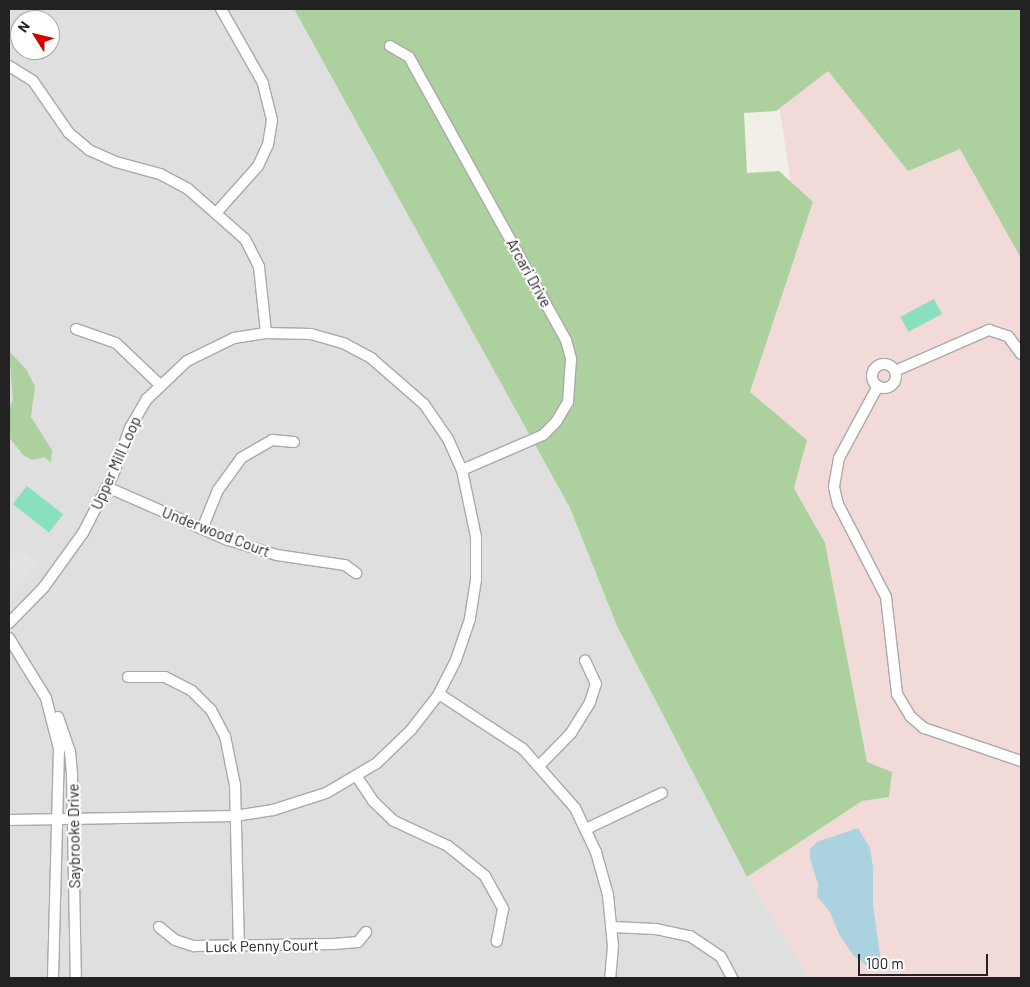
<!DOCTYPE html>
<style>
body{margin:0}
#map{position:relative;width:1030px;height:987px;overflow:hidden;background:#f2efe9;font-family:Barlow,sans-serif}
div>[style]{position:absolute}
[style*='--x']{left:calc(var(--x)*1px);top:calc(var(--y)*1px);width:calc(var(--w)*1px);rotate:calc(var(--a)*1deg)}
.residential>*{inset:0;background:#e0dfdf}
.commercial>*{inset:0;background:#f2dad9}
.forest>*{inset:0;background:#add19e}
.pitch>*{inset:0;background:#88e0be;transform-origin:0 0}
.parking>*{inset:0;background:#e2e2e2}
.water>*{inset:0;background:#aad3df}
.roads{filter:drop-shadow(1px 0 #a9a9a9) drop-shadow(-1px 0 #a9a9a9) drop-shadow(0 1px #a9a9a9) drop-shadow(0 -1px #a9a9a9)}
.minor>*{height:10px;margin:-5px;padding:0 5px;transform-origin:5px;border-radius:5px;background:#fff}
.minor>.ring{margin:-5px;padding:0;box-sizing:content-box;background:none;border:10px solid #fff;border-radius:50%}
span{translate:-50% -50%;white-space:nowrap;text-align:center;line-height:1.15;-webkit-text-stroke:4.5px #fff;paint-order:stroke}
.street-label{font-size:15px;color:#222}
.frame{position:absolute;inset:0;border:10px solid #222;pointer-events:none}
.north{position:absolute;left:10px;top:10px;width:50px;height:50px;box-sizing:border-box;background:#fff;border:1px solid #a7a7a7;border-radius:50%;rotate:306deg;font-size:14px;font-weight:700;line-height:20px;text-align:center;color:#222}
.north::after{content:'';display:block;margin:auto;width:18px;height:22px;background:#d40000;clip-path:polygon(50% 0,100% 100%,50% 72%,0 100%)}
.scale{position:absolute;left:858px;top:954px;width:130px;height:22px;box-sizing:border-box;border:2px solid #222;border-top:0;padding-left:6px;font-size:15px;line-height:18px;white-space:nowrap;color:#222;-webkit-text-stroke:4px #fff;paint-order:stroke}
</style>
<div id="map">
<div class="residential">
<div style="clip-path:polygon(evenodd,9px 9px,294px 9px,570px 508px,617px 626px,747px 877px,810px 978px,9px 978px,9px 9px,20px 20px,50px 20px,50px 50px,20px 50px,20px 20px)"></div>
</div>
<div class="commercial">
<div style="clip-path:polygon(837px 30px,973px 114px,1021px 167px,1021px 978px,810px 978px,747px 877px,862px 801px,889px 797px,892px 773px,867px 763px,825px 543px,794px 488px,807px 440px,750px 392px,813px 203px,791px 182px,775px 81px)"></div>
</div>
<div class="forest">
<div style="clip-path:polygon(294px 9px,1021px 9px,1021px 258px,960px 149px,908px 171px,828px 71px,776px 111px,744px 113px,747px 173px,779px 171px,813px 202px,750px 392px,807px 440px,794px 488px,825px 543px,867px 762px,892px 772px,889px 797px,862px 801px,747px 877px,617px 626px,570px 508px)"></div>
<div style="clip-path:polygon(9px 351px,26px 369px,35px 386px,31px 417px,52px 450px,51px 463px,45px 457px,32px 460px,23px 455px,9px 437px,9px 408px,13px 400px)"></div>
</div>
<div class="pitch">
<div style="left:934px;top:299px;width:17px;height:38px;rotate:62deg"></div>
<div style="left:27px;top:486px;width:46px;height:23px;rotate:38deg"></div>
</div>
<div class="parking">
<div style="clip-path:polygon(21px 550px,39px 562px,9px 595px,9px 564px)"></div>
</div>
<div class="water">
<div style="clip-path:polygon(858px 828px,870px 848px,873px 867px,873px 905px,882px 969px,872px 970px,853px 955px,839px 934px,830px 912px,817px 896px,818px 884px,810px 858px,810px 849px,817px 842px)"></div>
</div>
<div class="roads">
<div class="minor">
<div style="--x:390;--y:46;--w:22;--a:30"></div>
<div style="--x:409;--y:57;--w:324;--a:61"></div>
<div style="--x:566;--y:340;--w:20;--a:75"></div>
<div style="--x:571;--y:359;--w:43;--a:94"></div>
<div style="--x:568;--y:402;--w:23;--a:121"></div>
<div style="--x:556;--y:422;--w:18;--a:135"></div>
<div style="--x:543;--y:435;--w:88;--a:156.6"></div>
<div style="--x:9;--y:66;--w:28;--a:32"></div>
<div style="--x:33;--y:81;--w:63;--a:55.3"></div>
<div style="--x:69;--y:133;--w:26;--a:40"></div>
<div style="--x:89;--y:150;--w:30;--a:24"></div>
<div style="--x:116;--y:162;--w:46;--a:15.3"></div>
<div style="--x:160;--y:174;--w:32;--a:28"></div>
<div style="--x:188;--y:189;--w:76;--a:41.3"></div>
<div style="--x:245;--y:239;--w:31;--a:63"></div>
<div style="--x:259;--y:267;--w:66;--a:83.9"></div>
<div style="--x:217;--y:212;--w:62;--a:-48.3"></div>
<div style="--x:258;--y:166;--w:23;--a:-65"></div>
<div style="--x:268;--y:145;--w:25;--a:-81"></div>
<div style="--x:272;--y:120;--w:38;--a:-104"></div>
<div style="--x:263;--y:83;--w:85;--a:-119.6"></div>
<div style="--x:76;--y:329;--w:42;--a:19.3"></div>
<div style="--x:116;--y:343;--w:59;--a:43.6"></div>
<div class="ring" style="left:872px;top:364px;width:14px;height:14px"></div>
<div style="--x:895;--y:371;--w:103;--a:-23.6"></div>
<div style="--x:989;--y:330;--w:20;--a:18"></div>
<div style="--x:1008;--y:336;--w:22;--a:54"></div>
<div style="--x:878;--y:386;--w:82;--a:118.4"></div>
<div style="--x:839;--y:458;--w:29;--a:100"></div>
<div style="--x:834;--y:487;--w:17;--a:77"></div>
<div style="--x:838;--y:504;--w:105;--a:62.7"></div>
<div style="--x:886;--y:597;--w:98;--a:83.5"></div>
<div style="--x:897;--y:694;--w:26;--a:59"></div>
<div style="--x:910;--y:716;--w:18;--a:41"></div>
<div style="--x:924;--y:728;--w:102;--a:18.8"></div>
<div style="--x:107;--y:487;--w:132;--a:23.7"></div>
<div style="--x:228;--y:540;--w:51;--a:17"></div>
<div style="--x:277;--y:555;--w:69;--a:8.4"></div>
<div style="--x:345;--y:565;--w:14;--a:36"></div>
<div style="--x:202;--y:529;--w:42;--a:-67.7"></div>
<div style="--x:218;--y:490;--w:39;--a:-54"></div>
<div style="--x:241;--y:458;--w:36;--a:-30"></div>
<div style="--x:272;--y:440;--w:22;--a:5"></div>
<div style="--x:9;--y:623;--w:50;--a:-45.8"></div>
<div style="--x:44;--y:587;--w:67;--a:-54.2"></div>
<div style="--x:83;--y:533;--w:65;--a:-62.7"></div>
<div style="--x:113;--y:475;--w:50;--a:-70.1"></div>
<div style="--x:130;--y:428;--w:34;--a:-60"></div>
<div style="--x:147;--y:399;--w:55;--a:-43.5"></div>
<div style="--x:187;--y:361;--w:52;--a:-26.1"></div>
<div style="--x:234;--y:338;--w:32;--a:-9"></div>
<div style="--x:266;--y:333;--w:45;--a:1.3"></div>
<div style="--x:311;--y:334;--w:35;--a:16"></div>
<div style="--x:345;--y:344;--w:30;--a:28"></div>
<div style="--x:371;--y:358;--w:70;--a:41"></div>
<div style="--x:424;--y:404;--w:42;--a:55.6"></div>
<div style="--x:448;--y:439;--w:34;--a:66"></div>
<div style="--x:462;--y:470;--w:68;--a:78.2"></div>
<div style="--x:476;--y:537;--w:43;--a:90"></div>
<div style="--x:476;--y:580;--w:39;--a:99"></div>
<div style="--x:470;--y:619;--w:43;--a:108.9"></div>
<div style="--x:456;--y:660;--w:38;--a:117"></div>
<div style="--x:439;--y:694;--w:46;--a:127.9"></div>
<div style="--x:411;--y:730;--w:47;--a:135.9"></div>
<div style="--x:377;--y:763;--w:59;--a:149.5"></div>
<div style="--x:326;--y:793;--w:56;--a:162.2"></div>
<div style="--x:273;--y:810;--w:37;--a:171"></div>
<div style="--x:236;--y:816;--w:227;--a:179"></div>
<div style="--x:9;--y:638;--w:70;--a:58.3"></div>
<div style="--x:46;--y:698;--w:53;--a:75.7"></div>
<div style="--x:59;--y:749;--w:229;--a:91.5"></div>
<div style="--x:128;--y:677;--w:37;--a:0"></div>
<div style="--x:165;--y:677;--w:30;--a:27"></div>
<div style="--x:192;--y:691;--w:27;--a:45"></div>
<div style="--x:211;--y:710;--w:30;--a:62"></div>
<div style="--x:225;--y:736;--w:50;--a:78.5"></div>
<div style="--x:235;--y:785;--w:162;--a:88.6"></div>
<div style="--x:439;--y:694;--w:100;--a:33.2"></div>
<div style="--x:523;--y:749;--w:79;--a:48.6"></div>
<div style="--x:575;--y:808;--w:49;--a:64.5"></div>
<div style="--x:596;--y:852;--w:45;--a:74.4"></div>
<div style="--x:608;--y:895;--w:51;--a:84.4"></div>
<div style="--x:613;--y:946;--w:32;--a:95"></div>
<div style="--x:58;--y:717;--w:36;--a:71"></div>
<div style="--x:70;--y:751;--w:25;--a:85"></div>
<div style="--x:72;--y:776;--w:202;--a:88.9"></div>
<div style="--x:540;--y:765;--w:45;--a:-45.9"></div>
<div style="--x:571;--y:733;--w:36;--a:-58"></div>
<div style="--x:590;--y:702;--w:19;--a:-72"></div>
<div style="--x:596;--y:684;--w:26;--a:-115"></div>
<div style="--x:357;--y:777;--w:29;--a:56"></div>
<div style="--x:373;--y:801;--w:29;--a:44"></div>
<div style="--x:394;--y:821;--w:60;--a:24.8"></div>
<div style="--x:448;--y:846;--w:48;--a:39"></div>
<div style="--x:485;--y:876;--w:38;--a:61"></div>
<div style="--x:503;--y:909;--w:33;--a:101"></div>
<div style="--x:586;--y:829;--w:84;--a:-25.3"></div>
<div style="--x:159;--y:927;--w:21;--a:39"></div>
<div style="--x:175;--y:940;--w:20;--a:18"></div>
<div style="--x:194;--y:946;--w:140;--a:-0.8"></div>
<div style="--x:334;--y:944;--w:24;--a:-5"></div>
<div style="--x:358;--y:942;--w:13;--a:-51"></div>
<div style="--x:612;--y:927;--w:44;--a:2.6"></div>
<div style="--x:656;--y:929;--w:35;--a:12"></div>
<div style="--x:690;--y:936;--w:37;--a:34"></div>
<div style="--x:721;--y:957;--w:24;--a:62"></div>
</div>
</div>
<div class="street-label">
<span style="left:529px;top:273px;rotate:61deg">Arcari Drive</span>
<span style="left:116px;top:463px;rotate:-66deg">Upper Mill Loop</span>
<span style="left:216px;top:532px;rotate:21deg">Underwood Court</span>
<span style="left:74px;top:836px;rotate:-91deg">Saybrooke Drive</span>
<span style="left:262px;top:946px;rotate:-1deg">Luck Penny Court</span>
</div>
<div class="frame"></div>
<div class="north">N</div>
<div class="scale">100 m</div>
</div>
